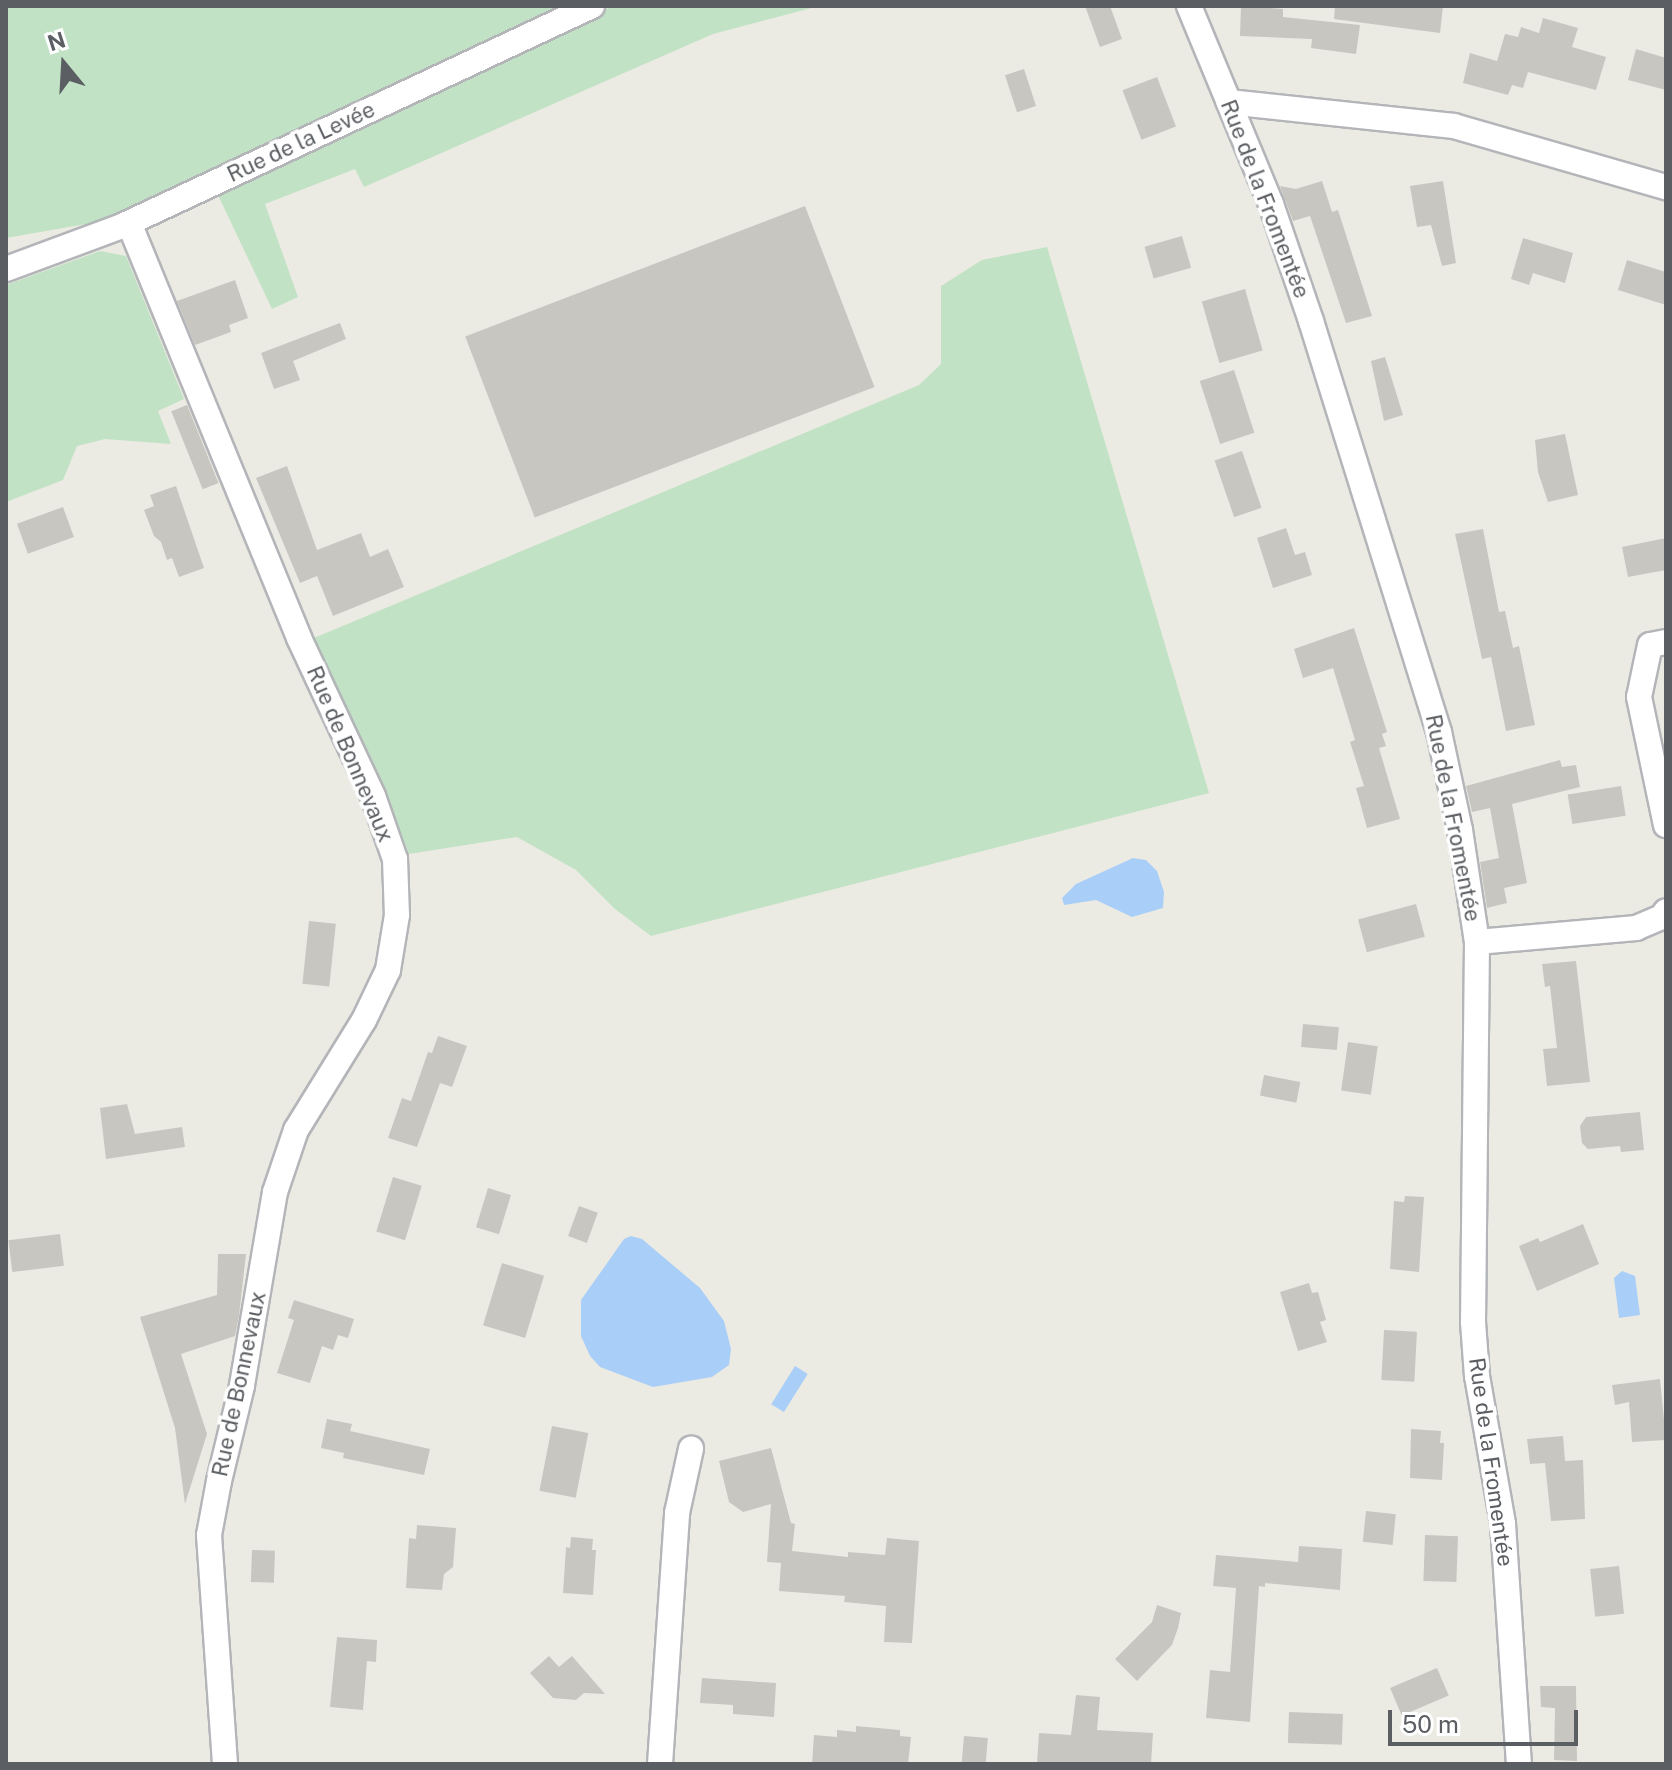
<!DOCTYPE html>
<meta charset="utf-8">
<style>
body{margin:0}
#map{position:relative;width:1672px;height:1770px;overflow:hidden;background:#ecebe3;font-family:"Public Sans",sans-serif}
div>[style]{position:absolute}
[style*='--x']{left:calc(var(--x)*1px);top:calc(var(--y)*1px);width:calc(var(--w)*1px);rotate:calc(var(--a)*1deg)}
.green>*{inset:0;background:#c1e2c4}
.water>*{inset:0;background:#a9cef7;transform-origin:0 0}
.building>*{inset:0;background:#c8c6c0;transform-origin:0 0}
.roads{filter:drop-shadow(2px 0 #b3b5b9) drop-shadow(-2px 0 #b3b5b9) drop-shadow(0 2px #b3b5b9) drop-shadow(0 -2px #b3b5b9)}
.minor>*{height:24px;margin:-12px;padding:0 12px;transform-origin:12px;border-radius:12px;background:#fff}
span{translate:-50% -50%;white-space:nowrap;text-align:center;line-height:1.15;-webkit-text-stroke:7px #fff;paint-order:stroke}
.street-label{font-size:22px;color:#5b5e62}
.frame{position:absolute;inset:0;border:8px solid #5b5e62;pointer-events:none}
.north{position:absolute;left:24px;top:24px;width:80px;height:80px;-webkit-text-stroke:6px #fff;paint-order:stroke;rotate:342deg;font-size:22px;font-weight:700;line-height:32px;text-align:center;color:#5b5e62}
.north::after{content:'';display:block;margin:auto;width:28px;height:36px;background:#5b5e62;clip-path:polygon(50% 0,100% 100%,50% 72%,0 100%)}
.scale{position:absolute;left:1388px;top:1710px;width:190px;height:36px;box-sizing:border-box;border:4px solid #5b5e62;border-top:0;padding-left:10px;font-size:24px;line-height:28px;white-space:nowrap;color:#5b5e62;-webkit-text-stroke:6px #fff;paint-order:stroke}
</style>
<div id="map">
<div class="green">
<div style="clip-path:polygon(6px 6px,569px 6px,109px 220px,6px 238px)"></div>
<div style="clip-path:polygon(613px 6px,819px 6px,713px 34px,364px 187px,355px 169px,265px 204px,298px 297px,272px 309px,217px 193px)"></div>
<div style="clip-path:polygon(1047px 247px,1209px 793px,651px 936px,615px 909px,576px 870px,517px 837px,409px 854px,378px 773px,314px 638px,919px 385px,941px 364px,941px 286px,982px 260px)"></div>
<div style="clip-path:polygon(100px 251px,126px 256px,184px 399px,158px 411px,171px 444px,105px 439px,77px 446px,63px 480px,6px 502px,6px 285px)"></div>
</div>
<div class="water">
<div style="clip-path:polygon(1133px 858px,1146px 860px,1157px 871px,1164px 892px,1163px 908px,1132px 917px,1096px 900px,1064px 905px,1062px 898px,1076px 884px)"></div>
<div style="clip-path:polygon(631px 1236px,642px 1239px,700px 1288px,724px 1321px,731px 1349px,729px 1365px,712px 1377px,653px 1387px,600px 1367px,590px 1356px,581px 1336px,581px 1300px,624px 1239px)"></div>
<div style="clip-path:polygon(1622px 1271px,1635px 1276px,1640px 1315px,1619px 1318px,1614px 1278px)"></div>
<div style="left:795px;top:1366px;width:15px;height:45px;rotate:32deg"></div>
</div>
<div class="building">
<div style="clip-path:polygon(1085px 6px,1110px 6px,1122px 39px,1100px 47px)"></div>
<div style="clip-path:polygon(1241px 6px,1283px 9px,1283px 17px,1360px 25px,1356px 54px,1311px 48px,1312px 39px,1240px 36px)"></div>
<div style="clip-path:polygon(1335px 6px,1443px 6px,1440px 33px,1334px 19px)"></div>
<div style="clip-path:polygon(1543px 18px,1578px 28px,1572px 47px,1606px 57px,1596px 90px,1528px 72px,1523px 88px,1512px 85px,1508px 95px,1463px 83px,1470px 53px,1497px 61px,1505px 34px,1518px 37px,1521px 27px,1539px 33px)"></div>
<div style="clip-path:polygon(1636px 49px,1666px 58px,1666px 90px,1628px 80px)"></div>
<div style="left:1024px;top:69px;width:39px;height:20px;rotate:72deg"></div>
<div style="left:1157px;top:77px;width:53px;height:37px;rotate:69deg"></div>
<div style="clip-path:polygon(1322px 181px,1332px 212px,1338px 210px,1372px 316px,1346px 323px,1310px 216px,1293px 221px,1280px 186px,1296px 189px)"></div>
<div style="clip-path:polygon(1443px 181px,1456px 263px,1442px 266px,1431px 225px,1417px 227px,1410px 186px)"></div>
<div style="left:805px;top:206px;width:194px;height:364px;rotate:69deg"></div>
<div style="left:1182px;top:236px;width:33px;height:39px;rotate:74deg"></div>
<div style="clip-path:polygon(1523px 238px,1573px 253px,1565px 283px,1533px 273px,1529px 285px,1511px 279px)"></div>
<div style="clip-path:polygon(1627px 260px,1666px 272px,1666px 305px,1618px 290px)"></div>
<div style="clip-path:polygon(235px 280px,248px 318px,229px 325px,231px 332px,195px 345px,177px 301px)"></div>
<div style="left:1245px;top:289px;width:64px;height:45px;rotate:74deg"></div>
<div style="clip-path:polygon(340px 323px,346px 339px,293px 361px,300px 380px,274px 389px,261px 353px)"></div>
<div style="clip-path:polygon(1385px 357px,1403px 415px,1384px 421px,1371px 361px)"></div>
<div style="left:1234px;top:370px;width:66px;height:36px;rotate:72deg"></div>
<div style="left:187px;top:405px;width:84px;height:17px;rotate:68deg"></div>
<div style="clip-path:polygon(1565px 434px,1578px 495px,1548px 502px,1538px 472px,1535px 440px)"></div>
<div style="left:1242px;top:451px;width:60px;height:29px;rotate:71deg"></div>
<div style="clip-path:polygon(287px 466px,317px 550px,361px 533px,370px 557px,388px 549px,404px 587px,333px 616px,317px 576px,300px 583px,256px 478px)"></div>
<div style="clip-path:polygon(176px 486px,204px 568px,179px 577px,172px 558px,167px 560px,161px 542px,154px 536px,144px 510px,154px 506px,150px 495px)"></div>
<div style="left:63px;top:507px;width:32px;height:49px;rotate:70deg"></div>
<div style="clip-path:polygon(1286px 528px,1295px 555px,1305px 552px,1312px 575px,1273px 588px,1257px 538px)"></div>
<div style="clip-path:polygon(1483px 529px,1499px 612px,1505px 611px,1513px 648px,1519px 646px,1535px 725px,1506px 731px,1491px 657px,1482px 659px,1455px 534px)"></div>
<div style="clip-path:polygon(1666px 538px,1666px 570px,1628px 577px,1622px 547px)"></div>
<div style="clip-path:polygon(1354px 628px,1387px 732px,1382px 734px,1386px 746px,1379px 748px,1400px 819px,1367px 828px,1356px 788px,1364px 786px,1350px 742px,1355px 740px,1333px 668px,1303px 678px,1294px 649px)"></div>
<div style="clip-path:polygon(1560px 760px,1562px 767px,1576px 765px,1580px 787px,1512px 804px,1527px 883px,1504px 888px,1507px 903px,1487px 908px,1480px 862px,1499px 858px,1490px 808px,1472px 812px,1466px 786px)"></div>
<div style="left:1621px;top:786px;width:30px;height:54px;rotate:81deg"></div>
<div style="left:1416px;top:904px;width:34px;height:60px;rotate:75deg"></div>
<div style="left:309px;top:921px;width:27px;height:63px;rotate:6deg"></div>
<div style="clip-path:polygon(1576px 961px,1590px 1082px,1547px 1086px,1543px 1049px,1557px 1048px,1550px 986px,1545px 987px,1542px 964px)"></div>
<div style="left:1303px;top:1024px;width:36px;height:23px;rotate:5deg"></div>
<div style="clip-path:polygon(438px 1036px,467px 1046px,452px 1087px,440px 1083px,417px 1147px,388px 1138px,402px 1098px,411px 1101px,428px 1052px,432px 1053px)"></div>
<div style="left:1348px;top:1042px;width:30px;height:49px;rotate:8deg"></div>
<div style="left:1264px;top:1075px;width:37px;height:21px;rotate:11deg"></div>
<div style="clip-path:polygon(127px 1104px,135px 1134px,182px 1127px,185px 1147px,106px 1159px,100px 1108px)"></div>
<div style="clip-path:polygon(1640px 1112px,1644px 1150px,1621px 1152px,1620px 1146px,1588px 1149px,1582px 1143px,1580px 1126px,1586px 1117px)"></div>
<div style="left:393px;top:1177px;width:30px;height:57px;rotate:17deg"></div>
<div style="left:488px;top:1188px;width:24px;height:41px;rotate:17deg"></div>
<div style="clip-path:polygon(1405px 1196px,1424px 1197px,1419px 1272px,1390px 1269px,1394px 1201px,1404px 1202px)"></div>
<div style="left:579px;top:1206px;width:20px;height:32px;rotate:20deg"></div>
<div style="clip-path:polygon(1583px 1224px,1599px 1264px,1537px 1291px,1519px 1246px,1538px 1238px,1540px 1242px)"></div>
<div style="left:60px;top:1234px;width:32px;height:52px;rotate:83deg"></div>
<div style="clip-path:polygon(218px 1254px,246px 1254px,239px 1316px,235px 1336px,181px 1354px,207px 1434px,185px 1504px,175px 1428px,140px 1317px,217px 1295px)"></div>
<div style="left:502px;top:1263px;width:44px;height:65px;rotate:17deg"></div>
<div style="clip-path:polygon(1309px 1283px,1312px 1293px,1318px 1292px,1326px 1320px,1320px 1322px,1327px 1342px,1298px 1351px,1280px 1292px)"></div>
<div style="clip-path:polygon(294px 1300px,354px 1319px,348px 1338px,338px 1335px,333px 1350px,322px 1346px,310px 1383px,277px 1373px,294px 1320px,288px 1318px)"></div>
<div style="left:1384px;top:1330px;width:33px;height:50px;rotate:3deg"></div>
<div style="clip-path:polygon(1660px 1379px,1666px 1440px,1632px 1442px,1629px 1402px,1615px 1405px,1612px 1385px)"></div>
<div style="clip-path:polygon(327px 1419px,352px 1424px,350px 1431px,430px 1449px,424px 1475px,343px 1458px,344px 1453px,321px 1448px)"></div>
<div style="left:552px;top:1426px;width:37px;height:66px;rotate:11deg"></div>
<div style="clip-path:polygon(1411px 1429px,1441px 1431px,1440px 1443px,1444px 1443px,1442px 1480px,1410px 1478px)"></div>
<div style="clip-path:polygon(1563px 1436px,1565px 1461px,1583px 1460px,1585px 1519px,1551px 1521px,1545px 1463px,1530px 1464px,1527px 1439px)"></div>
<div style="clip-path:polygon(771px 1448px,791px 1523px,795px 1524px,792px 1551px,848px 1557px,848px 1552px,885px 1555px,887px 1538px,919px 1541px,912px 1643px,884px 1642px,886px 1606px,844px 1602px,845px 1596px,779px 1591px,781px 1563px,767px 1562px,771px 1504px,743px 1512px,729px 1502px,719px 1461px)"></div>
<div style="left:1366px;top:1511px;width:30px;height:31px;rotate:6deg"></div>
<div style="clip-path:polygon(417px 1525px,456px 1528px,453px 1567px,444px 1574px,442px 1590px,406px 1588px,409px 1538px,416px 1539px)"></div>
<div style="left:1425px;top:1535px;width:33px;height:46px;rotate:2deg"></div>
<div style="clip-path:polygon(571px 1537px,593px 1539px,592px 1550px,596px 1550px,593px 1595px,563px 1593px,566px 1547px,570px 1548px)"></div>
<div style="clip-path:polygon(1299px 1546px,1342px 1549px,1340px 1590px,1265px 1583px,1265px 1587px,1259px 1586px,1250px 1722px,1206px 1718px,1210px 1670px,1230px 1672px,1236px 1588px,1213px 1586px,1216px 1555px,1298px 1562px)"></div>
<div style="left:252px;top:1550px;width:23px;height:32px;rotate:2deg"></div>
<div style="left:1619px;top:1566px;width:48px;height:29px;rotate:84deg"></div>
<div style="clip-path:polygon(1157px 1605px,1181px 1613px,1178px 1628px,1172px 1645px,1137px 1681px,1115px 1659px,1152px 1622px)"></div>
<div style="clip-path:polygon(337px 1637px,377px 1640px,376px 1662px,367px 1661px,363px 1710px,330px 1707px)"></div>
<div style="clip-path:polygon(549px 1656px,559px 1667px,572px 1656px,605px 1694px,584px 1693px,576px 1700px,553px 1698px,530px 1673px)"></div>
<div style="left:1437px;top:1668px;width:30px;height:51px;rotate:67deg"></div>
<div style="clip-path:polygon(702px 1678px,776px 1683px,774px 1717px,733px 1714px,733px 1705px,700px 1703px)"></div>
<div style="clip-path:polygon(1540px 1686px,1576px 1686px,1577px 1761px,1554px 1760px,1555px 1708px,1541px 1707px)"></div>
<div style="clip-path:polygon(1076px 1695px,1100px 1697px,1097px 1730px,1153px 1733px,1151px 1764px,1037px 1764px,1039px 1733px,1071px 1735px)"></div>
<div style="left:1289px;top:1712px;width:54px;height:31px;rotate:2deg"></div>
<div style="clip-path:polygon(856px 1726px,900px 1730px,900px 1736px,911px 1737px,908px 1764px,812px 1764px,814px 1735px,837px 1737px,837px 1730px,856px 1732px)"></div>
<div style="left:964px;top:1736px;width:24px;height:28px;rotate:5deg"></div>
</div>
<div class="roads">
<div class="minor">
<div style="--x:1189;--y:6;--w:214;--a:67.5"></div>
<div style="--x:1271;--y:204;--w:124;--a:71.1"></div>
<div style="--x:1311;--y:321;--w:430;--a:72.7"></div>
<div style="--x:1439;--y:732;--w:100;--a:77.9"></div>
<div style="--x:1460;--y:830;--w:113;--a:81.4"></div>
<div style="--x:1477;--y:942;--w:380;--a:90.6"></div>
<div style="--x:1473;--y:1322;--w:54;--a:85.8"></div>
<div style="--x:1477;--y:1376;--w:150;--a:80"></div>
<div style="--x:1503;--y:1524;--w:241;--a:86.2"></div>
<div style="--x:1229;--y:102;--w:226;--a:6.1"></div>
<div style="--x:1454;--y:126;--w:221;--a:16.1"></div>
<div style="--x:129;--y:223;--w:448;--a:67.7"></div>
<div style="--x:299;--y:638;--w:174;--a:64.9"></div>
<div style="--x:373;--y:796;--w:67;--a:70.8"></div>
<div style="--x:395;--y:859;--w:56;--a:88"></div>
<div style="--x:397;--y:915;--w:56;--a:99.3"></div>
<div style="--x:388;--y:970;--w:55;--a:115.6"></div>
<div style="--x:364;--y:1020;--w:129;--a:121.7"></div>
<div style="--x:296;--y:1130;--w:65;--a:108.7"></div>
<div style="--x:275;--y:1192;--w:197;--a:99.7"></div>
<div style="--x:242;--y:1386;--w:98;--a:103.6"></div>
<div style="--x:219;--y:1481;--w:55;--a:100.5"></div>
<div style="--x:209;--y:1535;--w:230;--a:86"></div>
<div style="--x:6;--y:269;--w:124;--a:-20.3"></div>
<div style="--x:122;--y:226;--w:519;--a:-25.08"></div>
<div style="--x:1666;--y:642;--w:16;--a:169"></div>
<div style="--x:1650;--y:645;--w:53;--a:101.9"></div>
<div style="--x:1639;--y:697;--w:131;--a:78.1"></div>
<div style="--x:1477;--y:942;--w:160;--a:-5"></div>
<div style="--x:1636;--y:928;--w:28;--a:-23"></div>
<div style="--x:1662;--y:917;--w:7;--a:-56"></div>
<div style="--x:660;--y:1764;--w:252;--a:-86.1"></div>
<div style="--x:677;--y:1513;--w:66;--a:-77.7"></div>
</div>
</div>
<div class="street-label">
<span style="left:301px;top:142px;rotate:-25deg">Rue de la Levée</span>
<span style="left:1265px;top:199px;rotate:69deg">Rue de la Fromentée</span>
<span style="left:350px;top:754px;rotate:67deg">Rue de Bonnevaux</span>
<span style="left:1453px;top:818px;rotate:79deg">Rue de la Fromentée</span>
<span style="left:239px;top:1384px;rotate:-78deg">Rue de Bonnevaux</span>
<span style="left:1491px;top:1462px;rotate:82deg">Rue de la Fromentée</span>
</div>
<div class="frame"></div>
<div class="north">N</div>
<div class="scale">50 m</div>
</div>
